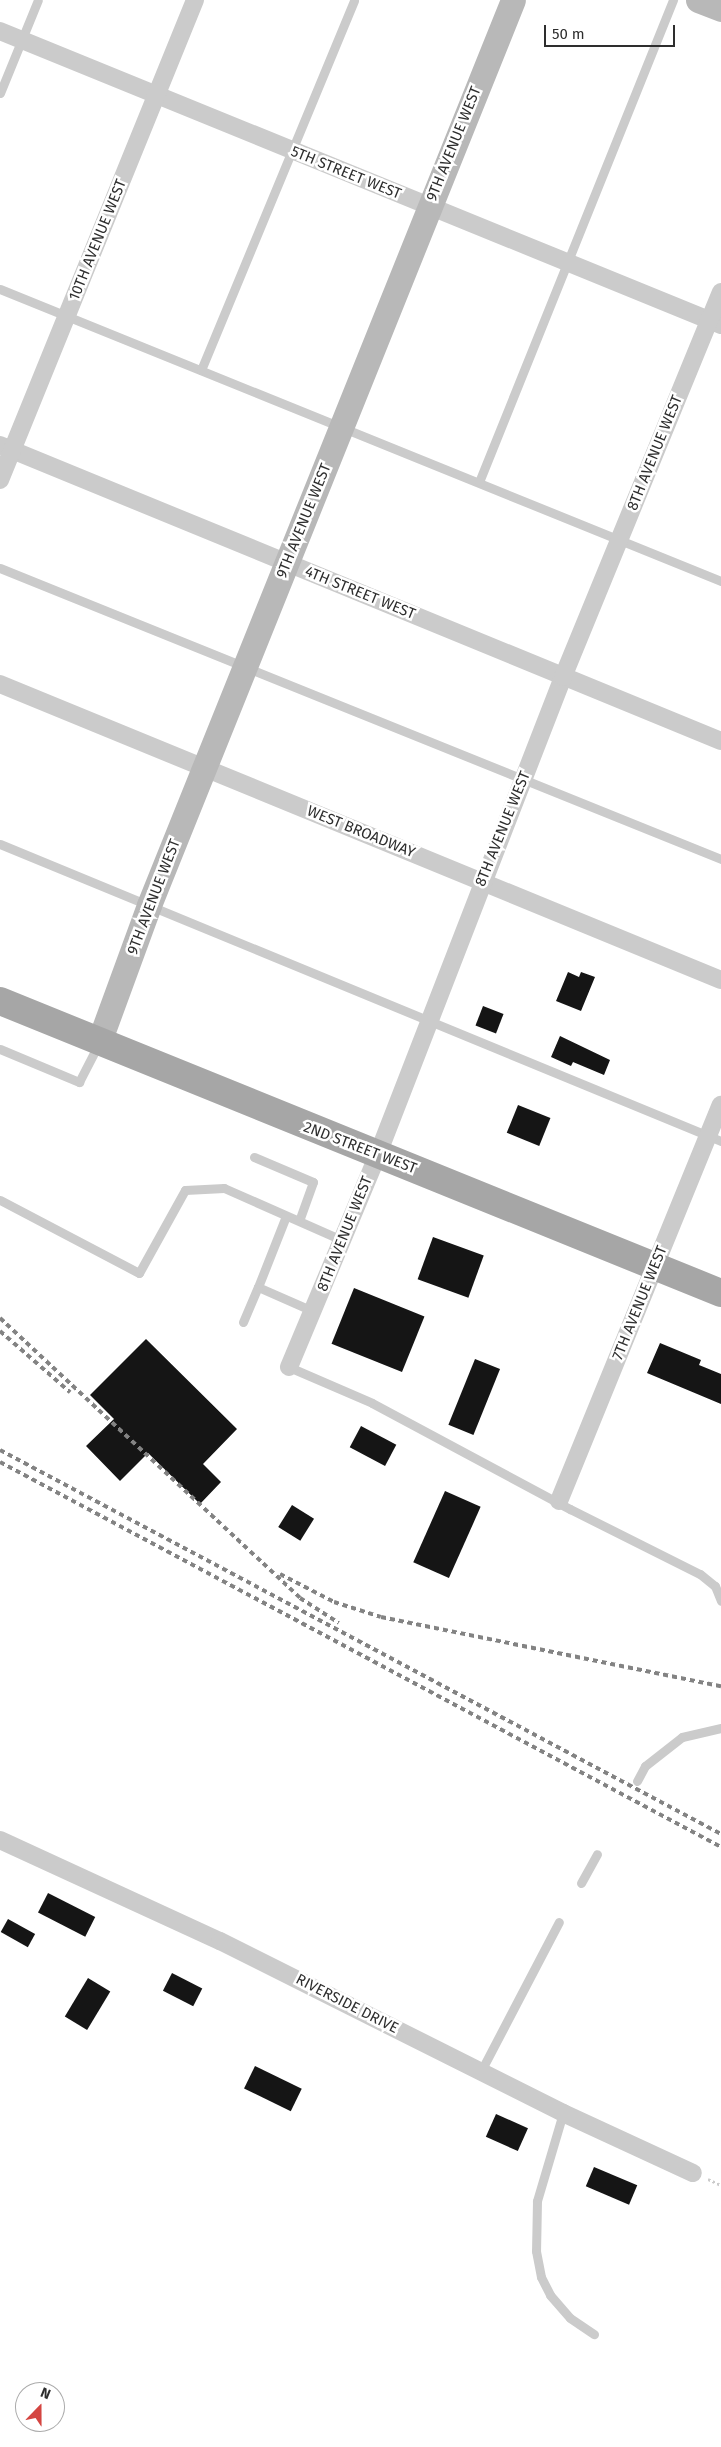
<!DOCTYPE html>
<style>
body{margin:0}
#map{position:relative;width:721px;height:2447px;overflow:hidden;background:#fff;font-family:"Fira Sans",sans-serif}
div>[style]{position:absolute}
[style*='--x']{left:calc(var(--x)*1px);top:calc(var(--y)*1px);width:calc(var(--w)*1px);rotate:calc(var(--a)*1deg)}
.building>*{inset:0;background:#151515;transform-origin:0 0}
.path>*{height:3px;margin-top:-1.5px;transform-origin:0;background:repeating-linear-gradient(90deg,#cbcbcb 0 2.5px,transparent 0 5px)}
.lane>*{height:9px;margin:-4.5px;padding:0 4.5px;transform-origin:4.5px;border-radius:4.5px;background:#cbcbcb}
.street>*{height:18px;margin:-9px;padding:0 9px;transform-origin:9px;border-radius:9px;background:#cbcbcb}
.secondary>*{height:25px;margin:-12.5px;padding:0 12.5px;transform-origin:12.5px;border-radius:12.5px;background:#b8b8b8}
.primary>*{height:28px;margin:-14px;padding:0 14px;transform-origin:14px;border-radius:14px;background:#a6a6a6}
.rail>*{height:4px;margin-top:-2px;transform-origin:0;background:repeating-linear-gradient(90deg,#838383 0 5px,transparent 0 9px)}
span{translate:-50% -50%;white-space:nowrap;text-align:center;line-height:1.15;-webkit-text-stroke:5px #fff;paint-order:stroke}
.street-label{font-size:15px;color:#2e2e2e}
.north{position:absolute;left:15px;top:2382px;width:50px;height:50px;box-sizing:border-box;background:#fff;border:1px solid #ababab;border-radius:50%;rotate:22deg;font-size:14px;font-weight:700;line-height:20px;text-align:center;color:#2e2e2e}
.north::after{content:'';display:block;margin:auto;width:18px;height:22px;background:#d44541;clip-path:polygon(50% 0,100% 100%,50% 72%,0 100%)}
.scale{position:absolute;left:544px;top:25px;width:131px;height:22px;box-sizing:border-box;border:2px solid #2e2e2e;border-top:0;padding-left:6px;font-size:15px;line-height:18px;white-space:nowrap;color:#2e2e2e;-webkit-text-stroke:4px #fff;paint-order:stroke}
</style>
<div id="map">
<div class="building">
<div style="clip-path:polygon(568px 972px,579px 977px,581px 972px,595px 977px,581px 1011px,556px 1001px)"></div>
<div style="left:483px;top:1006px;width:22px;height:21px;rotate:21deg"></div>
<div style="clip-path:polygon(560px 1036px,610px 1060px,604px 1075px,573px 1062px,571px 1066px,551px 1057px)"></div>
<div style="left:518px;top:1105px;width:35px;height:30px;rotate:22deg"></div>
<div style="left:433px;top:1237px;width:54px;height:45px;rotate:20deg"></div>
<div style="left:354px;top:1288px;width:76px;height:60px;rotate:22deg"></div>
<div style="clip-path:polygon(146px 1339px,237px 1429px,203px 1464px,221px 1482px,200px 1504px,148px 1453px,120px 1481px,86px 1446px,114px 1419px,90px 1395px)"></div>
<div style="clip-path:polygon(660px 1343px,701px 1360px,699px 1365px,721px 1374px,721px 1404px,647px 1373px)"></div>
<div style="left:475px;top:1359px;width:27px;height:71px;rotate:22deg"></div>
<div style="left:361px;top:1426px;width:40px;height:24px;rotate:28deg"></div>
<div style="left:445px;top:1491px;width:39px;height:78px;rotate:24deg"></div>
<div style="left:292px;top:1505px;width:26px;height:26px;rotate:32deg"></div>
<div style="left:48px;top:1893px;width:53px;height:22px;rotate:27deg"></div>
<div style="left:8px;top:1919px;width:31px;height:15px;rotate:29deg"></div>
<div style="left:172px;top:1973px;width:34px;height:20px;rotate:27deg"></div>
<div style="left:88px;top:1978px;width:26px;height:45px;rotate:31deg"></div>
<div style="left:255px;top:2066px;width:52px;height:25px;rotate:26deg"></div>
<div style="left:496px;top:2114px;width:35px;height:25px;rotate:24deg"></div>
<div style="left:594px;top:2167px;width:47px;height:21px;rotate:23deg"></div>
</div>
<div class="path">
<div style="--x:708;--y:2179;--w:14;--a:25"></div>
</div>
<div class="lane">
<div style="--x:0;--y:93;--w:100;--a:-67.8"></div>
<div style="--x:0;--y:289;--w:778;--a:22.05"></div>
<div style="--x:201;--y:370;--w:400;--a:-67.5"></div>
<div style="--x:479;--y:482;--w:520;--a:-68.08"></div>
<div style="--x:0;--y:568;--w:778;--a:21.98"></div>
<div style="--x:0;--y:844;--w:780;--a:22.39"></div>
<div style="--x:0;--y:1049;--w:86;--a:22.7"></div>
<div style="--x:79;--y:1082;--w:42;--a:-62.8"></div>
<div style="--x:254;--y:1157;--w:64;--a:23"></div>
<div style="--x:313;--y:1182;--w:41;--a:109.7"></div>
<div style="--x:0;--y:1200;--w:157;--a:27.7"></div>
<div style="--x:139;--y:1273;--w:95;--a:-61"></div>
<div style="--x:185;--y:1190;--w:39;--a:-3"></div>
<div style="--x:224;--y:1188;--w:129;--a:23.8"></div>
<div style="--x:286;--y:1216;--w:76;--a:111.5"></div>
<div style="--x:258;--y:1287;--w:60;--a:23.6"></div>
<div style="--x:243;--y:1322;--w:38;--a:-67"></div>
<div style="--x:289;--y:1367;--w:90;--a:23.4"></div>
<div style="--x:372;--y:1403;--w:225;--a:28.2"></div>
<div style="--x:570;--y:1509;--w:145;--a:26.6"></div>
<div style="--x:700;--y:1574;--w:19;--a:39"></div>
<div style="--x:715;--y:1586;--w:16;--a:68"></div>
<div style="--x:637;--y:1781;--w:17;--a:-62"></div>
<div style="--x:645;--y:1766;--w:47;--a:-38.1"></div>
<div style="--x:682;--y:1737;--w:40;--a:-13"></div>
<div style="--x:581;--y:1883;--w:33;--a:-61"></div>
<div style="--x:481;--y:2071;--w:168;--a:-62.4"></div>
<div style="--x:563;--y:2113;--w:92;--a:106.5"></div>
<div style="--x:537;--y:2201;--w:50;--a:91.1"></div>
<div style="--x:536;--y:2251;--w:26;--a:79"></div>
<div style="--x:541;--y:2277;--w:20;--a:63"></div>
<div style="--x:550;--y:2295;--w:30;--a:49"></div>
<div style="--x:570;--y:2318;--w:29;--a:34"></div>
</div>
<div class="street">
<div style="--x:0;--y:31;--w:779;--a:22.18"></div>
<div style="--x:0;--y:445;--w:779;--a:22.32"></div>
<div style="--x:0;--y:480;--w:518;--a:-67.89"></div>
<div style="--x:0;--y:684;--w:779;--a:22.32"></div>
<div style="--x:289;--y:1367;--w:231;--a:-67.3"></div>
<div style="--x:378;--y:1154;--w:512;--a:-68.8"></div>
<div style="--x:563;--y:677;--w:416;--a:-67.7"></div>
<div style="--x:559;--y:1501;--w:428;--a:-67.8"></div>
<div style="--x:0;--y:1840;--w:242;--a:24.7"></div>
<div style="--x:220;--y:1941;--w:384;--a:26.6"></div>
<div style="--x:563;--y:2113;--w:143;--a:24.8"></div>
</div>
<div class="secondary">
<div style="--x:698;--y:0;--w:25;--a:21"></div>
<div style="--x:99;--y:1042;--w:146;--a:-69.9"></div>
<div style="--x:149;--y:905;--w:975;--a:-68.09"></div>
</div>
<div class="primary">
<div style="--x:0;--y:1001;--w:778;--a:22.05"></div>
</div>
<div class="rail">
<div style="--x:0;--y:1318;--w:410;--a:43"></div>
<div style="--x:300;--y:1598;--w:46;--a:32.7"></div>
<div style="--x:0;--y:1331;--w:93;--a:41.1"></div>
<div style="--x:0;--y:1450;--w:817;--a:28.04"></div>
<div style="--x:0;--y:1462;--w:817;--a:28.1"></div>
<div style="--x:280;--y:1574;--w:61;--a:27.4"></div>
<div style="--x:334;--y:1602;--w:49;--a:17.7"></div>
<div style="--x:381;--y:1617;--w:347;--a:11.5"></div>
</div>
<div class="street-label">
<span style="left:454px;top:144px;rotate:-68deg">9TH AVENUE WEST</span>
<span style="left:346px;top:173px;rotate:22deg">5TH STREET WEST</span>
<span style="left:98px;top:240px;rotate:-68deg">10TH AVENUE WEST</span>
<span style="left:655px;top:453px;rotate:-68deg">8TH AVENUE WEST</span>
<span style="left:304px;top:521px;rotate:-68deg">9TH AVENUE WEST</span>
<span style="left:360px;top:593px;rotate:22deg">4TH STREET WEST</span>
<span style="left:503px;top:829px;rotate:-68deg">8TH AVENUE WEST</span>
<span style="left:361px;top:832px;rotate:22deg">WEST BROADWAY</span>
<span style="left:154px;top:897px;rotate:-69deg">9TH AVENUE WEST</span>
<span style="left:360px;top:1148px;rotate:21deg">2ND STREET WEST</span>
<span style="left:345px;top:1234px;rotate:-68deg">8TH AVENUE WEST</span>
<span style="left:640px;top:1303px;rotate:-68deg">7TH AVENUE WEST</span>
<span style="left:347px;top:2004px;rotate:27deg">RIVERSIDE DRIVE</span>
</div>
<div class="north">N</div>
<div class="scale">50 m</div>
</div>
